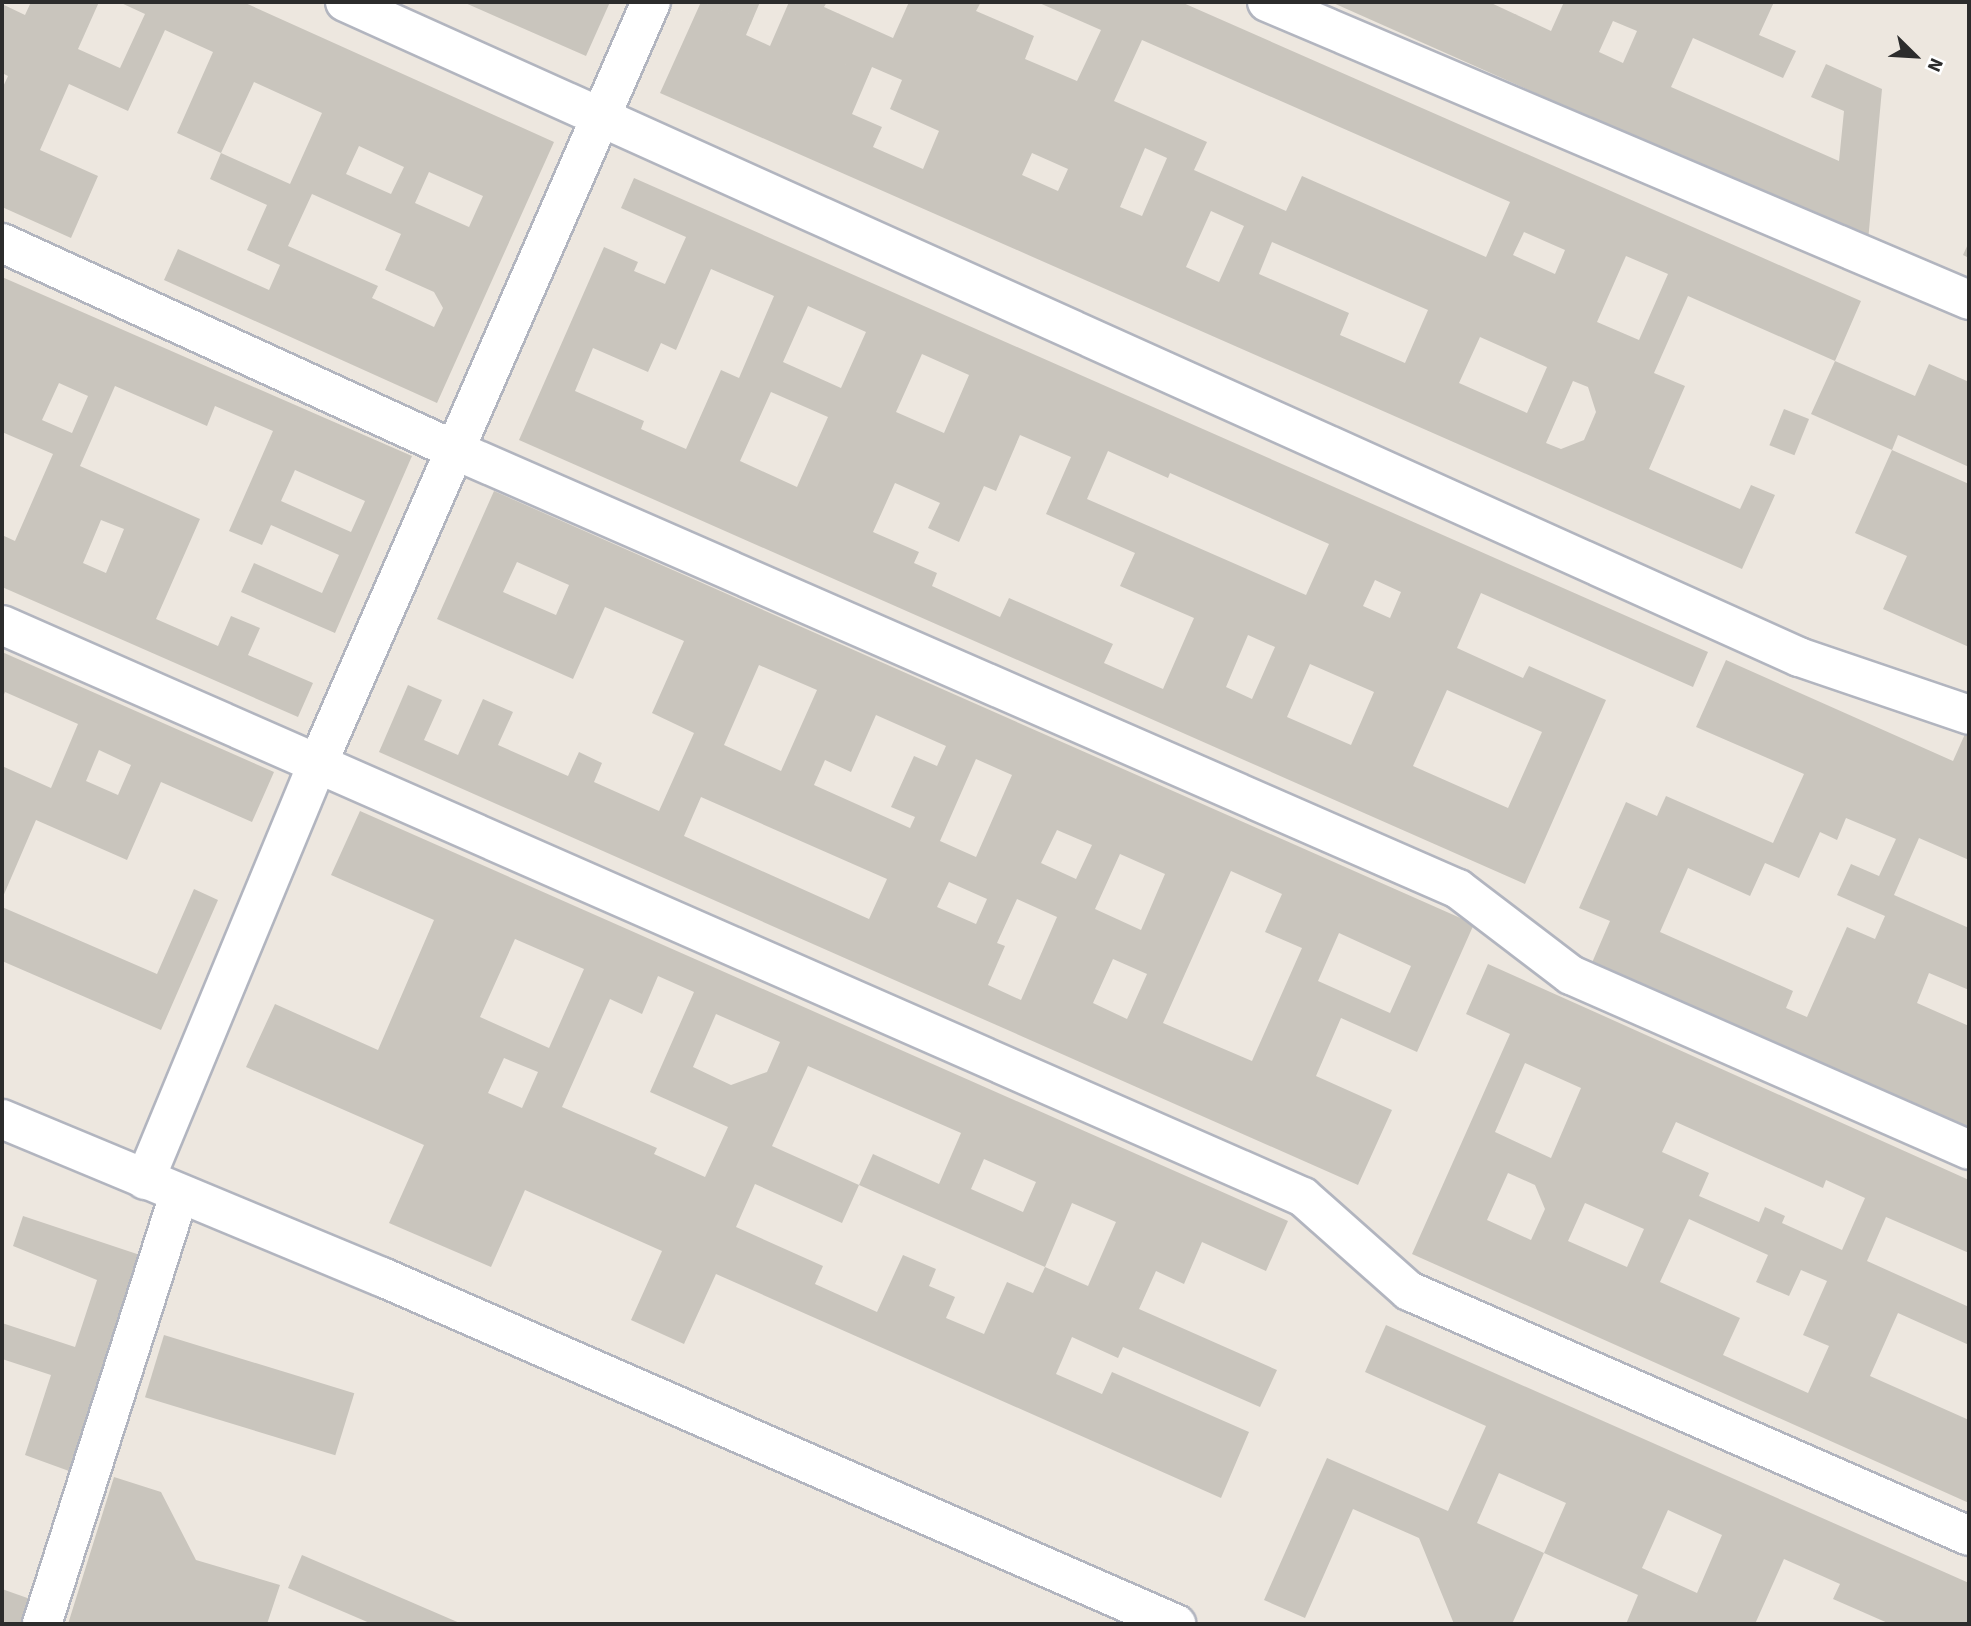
<!DOCTYPE html>
<style>
body{margin:0}
#map{position:relative;width:1971px;height:1626px;overflow:hidden;background:#ede7df;font-family:"Source Sans 3",sans-serif}
div>[style]{position:absolute}
[style*='--x']{left:calc(var(--x)*1px);top:calc(var(--y)*1px);width:calc(var(--w)*1px);rotate:calc(var(--a)*1deg)}
.building>*{inset:0;background:#c9c5bd;transform-origin:0 0}
.roads{filter:drop-shadow(2px 0 #b2b5bf) drop-shadow(-2px 0 #b2b5bf) drop-shadow(0 2px #b2b5bf) drop-shadow(0 -2px #b2b5bf)}
.street>*{height:38px;margin:-19px;padding:0 19px;transform-origin:19px;border-radius:19px;background:#fff}
span{translate:-50% -50%;white-space:nowrap;text-align:center;line-height:1.15;-webkit-text-stroke:6px #fff;paint-order:stroke}
.frame{position:absolute;inset:0;border:4px solid #2c2c2c;pointer-events:none}
.north{position:absolute;left:1880px;top:21px;width:70px;height:70px;-webkit-text-stroke:5px #fff;paint-order:stroke;rotate:114deg;font-size:19px;font-weight:700;line-height:28px;text-align:center;color:#2c2c2c}
.north::after{content:'';display:block;margin:auto;width:24px;height:32px;background:#2c2c2c;clip-path:polygon(50% 0,100% 100%,50% 72%,0 100%)}
</style>
<div id="map">
<div class="building">
<div style="clip-path:polygon(evenodd,31px 2px,99px 2px,78px 49px,120px 68px,145px 14px,119px 2px,243px 2px,554px 142px,437px 403px,164px 280px,178px 249px,269px 290px,280px 265px,247px 250px,267px 205px,210px 179px,221px 153px,290px 184px,322px 113px,254px 82px,221px 153px,177px 133px,213px 52px,165px 30px,128px 111px,69px 84px,40px 150px,98px 176px,71px 238px,2px 207px,2px 89px,8px 76px,2px 73px,2px 4px,25px 15px,31px 2px,359px 146px,404px 167px,391px 194px,346px 174px,359px 146px,31px 2px,429px 172px,483px 196px,469px 227px,415px 203px,429px 172px,31px 2px,312px 194px,401px 234px,385px 270px,434px 292px,443px 308px,434px 327px,372px 298px,378px 286px,288px 246px,312px 194px)"></div>
<div style="clip-path:polygon(463px 2px,576px 4px,610px 2px,586px 56px)"></div>
<div style="clip-path:polygon(evenodd,701px 2px,760px 2px,746px 35px,770px 46px,789px 2px,827px 2px,824px 7px,893px 38px,909px 2px,981px 2px,976px 11px,1034px 36px,1025px 59px,1077px 81px,1101px 30px,1037px 2px,1181px 2px,1861px 301px,1835px 361px,1688px 296px,1654px 373px,1685px 386px,1649px 469px,1740px 509px,1751px 485px,1775px 495px,1742px 569px,660px 93px,701px 2px,1142px 40px,1510px 202px,1486px 257px,1302px 176px,1286px 211px,1194px 170px,1207px 142px,1114px 101px,1142px 40px,701px 2px,872px 67px,902px 80px,890px 109px,939px 131px,923px 169px,873px 147px,882px 127px,852px 114px,872px 67px,701px 2px,1145px 148px,1167px 158px,1142px 216px,1120px 207px,1145px 148px,701px 2px,1032px 153px,1068px 169px,1058px 191px,1022px 175px,1032px 153px,701px 2px,1211px 211px,1244px 226px,1219px 282px,1186px 267px,1211px 211px,701px 2px,1524px 232px,1565px 250px,1555px 274px,1513px 255px,1524px 232px,701px 2px,1272px 242px,1428px 310px,1405px 363px,1340px 335px,1349px 313px,1259px 274px,1272px 242px,701px 2px,1626px 256px,1668px 274px,1639px 340px,1597px 322px,1626px 256px,701px 2px,1480px 337px,1547px 367px,1527px 413px,1459px 383px,1480px 337px,701px 2px,1573px 381px,1588px 387px,1596px 412px,1584px 440px,1561px 449px,1546px 443px,1573px 381px)"></div>
<div style="clip-path:polygon(evenodd,1331px 2px,1489px 2px,1551px 31px,1564px 2px,1774px 2px,1759px 35px,1796px 51px,1783px 78px,1693px 38px,1671px 87px,1839px 161px,1844px 111px,1811px 97px,1826px 64px,1882px 89px,1868px 241px,1331px 2px,1613px 21px,1637px 31px,1623px 63px,1599px 52px,1613px 21px)"></div>
<div style="clip-path:polygon(evenodd,634px 178px,1708px 652px,1693px 687px,1481px 593px,1457px 648px,1523px 678px,1529px 666px,1606px 700px,1525px 884px,519px 440px,604px 247px,638px 262px,634px 271px,665px 284px,686px 237px,621px 208px,634px 178px,711px 269px,774px 296px,739px 378px,721px 370px,686px 449px,641px 429px,644px 421px,575px 391px,593px 348px,648px 372px,661px 343px,676px 350px,711px 269px,634px 178px,808px 306px,866px 332px,841px 388px,783px 362px,808px 306px,634px 178px,922px 354px,969px 375px,944px 433px,896px 412px,922px 354px,634px 178px,771px 392px,828px 417px,797px 487px,740px 461px,771px 392px,634px 178px,1020px 435px,1071px 457px,1046px 514px,1135px 553px,1120px 586px,1194px 618px,1163px 689px,1104px 663px,1113px 644px,1009px 598px,1000px 617px,932px 586px,937px 573px,914px 563px,919px 552px,873px 532px,895px 483px,940px 503px,928px 528px,959px 542px,984px 486px,996px 491px,1020px 435px,634px 178px,1108px 451px,1168px 478px,1170px 473px,1329px 544px,1306px 595px,1087px 499px,1108px 451px,634px 178px,1375px 580px,1401px 592px,1390px 618px,1363px 606px,1375px 580px,634px 178px,1248px 635px,1275px 647px,1252px 699px,1226px 687px,1248px 635px,634px 178px,1310px 664px,1374px 692px,1351px 745px,1287px 717px,1310px 664px,634px 178px,1447px 690px,1542px 732px,1508px 808px,1413px 766px,1447px 690px)"></div>
<div style="clip-path:polygon(1969px 242px,1969px 258px,1963px 255px)"></div>
<div style="clip-path:polygon(evenodd,2px 277px,412px 456px,335px 633px,241px 592px,254px 563px,322px 593px,339px 555px,271px 525px,262px 545px,229px 531px,273px 431px,215px 406px,207px 426px,115px 386px,80px 466px,200px 519px,156px 619px,218px 646px,231px 616px,260px 628px,248px 655px,313px 683px,298px 717px,2px 587px,2px 535px,15px 541px,53px 454px,2px 432px,2px 277px,59px 383px,88px 396px,72px 433px,42px 420px,59px 383px,2px 277px,295px 470px,365px 501px,351px 532px,281px 501px,295px 470px,2px 277px,101px 520px,124px 529px,106px 573px,83px 563px,101px 520px)"></div>
<div style="clip-path:polygon(1835px 361px,1915px 396px,1929px 364px,1969px 382px,1969px 467px,1898px 435px,1892px 450px,1811px 414px)"></div>
<div style="left:1784px;top:409px;width:27px;height:39px;rotate:22deg"></div>
<div style="clip-path:polygon(1892px 450px,1969px 484px,1969px 647px,1883px 609px,1907px 556px,1855px 533px)"></div>
<div style="clip-path:polygon(evenodd,494px 491px,1474px 924px,1417px 1052px,1341px 1018px,1316px 1076px,1392px 1110px,1358px 1185px,379px 752px,408px 685px,442px 700px,424px 740px,458px 755px,483px 699px,513px 712px,498px 745px,568px 776px,579px 752px,602px 763px,594px 782px,659px 811px,694px 733px,652px 713px,684px 641px,605px 607px,573px 679px,437px 619px,494px 491px,517px 562px,569px 585px,556px 615px,503px 592px,517px 562px,494px 491px,759px 665px,817px 690px,781px 771px,724px 745px,759px 665px,494px 491px,876px 715px,946px 746px,937px 766px,914px 756px,891px 807px,915px 817px,910px 828px,814px 785px,825px 760px,851px 772px,876px 715px,494px 491px,976px 759px,1012px 775px,976px 857px,940px 841px,976px 759px,494px 491px,701px 797px,887px 879px,869px 919px,684px 836px,701px 797px,494px 491px,1057px 830px,1092px 845px,1076px 879px,1041px 863px,1057px 830px,494px 491px,1120px 854px,1165px 874px,1141px 930px,1095px 909px,1120px 854px,494px 491px,1231px 871px,1282px 894px,1265px 932px,1302px 948px,1252px 1061px,1163px 1023px,1231px 871px,494px 491px,949px 882px,987px 899px,976px 924px,937px 907px,949px 882px,494px 491px,1017px 899px,1057px 917px,1021px 1000px,988px 985px,1005px 946px,997px 943px,1017px 899px,494px 491px,1339px 933px,1411px 966px,1390px 1013px,1318px 981px,1339px 933px,494px 491px,1113px 959px,1147px 974px,1127px 1019px,1093px 1003px,1113px 959px)"></div>
<div style="clip-path:polygon(evenodd,2px 652px,274px 772px,252px 822px,161px 782px,127px 860px,36px 820px,2px 899px,2px 766px,51px 788px,78px 724px,5px 692px,2px 699px,2px 652px,99px 750px,131px 765px,118px 795px,86px 781px,99px 750px)"></div>
<div style="clip-path:polygon(evenodd,1726px 660px,1953px 761px,1969px 725px,1969px 860px,1919px 838px,1894px 895px,1969px 928px,1969px 990px,1929px 973px,1917px 1003px,1969px 1026px,1969px 1132px,1591px 965px,1610px 921px,1579px 908px,1626px 802px,1657px 816px,1666px 796px,1773px 843px,1804px 774px,1696px 727px,1726px 660px,1846px 818px,1896px 839px,1879px 876px,1851px 864px,1837px 895px,1885px 916px,1875px 939px,1847px 927px,1807px 1017px,1786px 1008px,1793px 991px,1660px 932px,1688px 868px,1750px 896px,1765px 863px,1799px 878px,1820px 832px,1837px 840px,1846px 818px)"></div>
<div style="clip-path:polygon(evenodd,360px 811px,1288px 1221px,1266px 1271px,1202px 1242px,1184px 1284px,1156px 1271px,1139px 1309px,1277px 1370px,1260px 1407px,1123px 1347px,1118px 1358px,1072px 1337px,1056px 1374px,1102px 1394px,1112px 1372px,1249px 1432px,1221px 1498px,716px 1274px,684px 1344px,631px 1320px,662px 1251px,525px 1190px,491px 1267px,389px 1223px,424px 1145px,246px 1067px,275px 1004px,378px 1050px,434px 920px,331px 875px,360px 811px,515px 939px,584px 969px,549px 1048px,480px 1017px,515px 939px,360px 811px,658px 976px,694px 992px,650px 1092px,728px 1127px,705px 1177px,654px 1154px,657px 1148px,562px 1107px,610px 999px,642px 1014px,658px 976px,360px 811px,716px 1014px,780px 1042px,767px 1072px,731px 1085px,693px 1067px,716px 1014px,360px 811px,504px 1058px,538px 1072px,522px 1108px,488px 1093px,504px 1058px,360px 811px,808px 1066px,961px 1133px,939px 1184px,873px 1154px,859px 1185px,1045px 1267px,1072px 1203px,1116px 1222px,1088px 1286px,1045px 1267px,1033px 1293px,1007px 1282px,984px 1334px,946px 1318px,955px 1297px,929px 1286px,936px 1269px,903px 1255px,877px 1312px,815px 1284px,823px 1266px,736px 1227px,755px 1184px,842px 1223px,859px 1185px,772px 1146px,808px 1066px,360px 811px,984px 1159px,1036px 1182px,1023px 1212px,971px 1189px,984px 1159px)"></div>
<div style="clip-path:polygon(194px 889px,218px 900px,161px 1030px,2px 961px,2px 907px,157px 974px)"></div>
<div style="clip-path:polygon(evenodd,1488px 964px,1969px 1180px,1969px 1253px,1886px 1217px,1867px 1261px,1969px 1307px,1969px 1345px,1898px 1313px,1870px 1376px,1969px 1420px,1969px 1503px,1412px 1254px,1510px 1034px,1466px 1014px,1488px 964px,1525px 1063px,1581px 1088px,1551px 1158px,1495px 1132px,1525px 1063px,1488px 964px,1676px 1122px,1823px 1188px,1826px 1180px,1865px 1198px,1842px 1250px,1782px 1223px,1785px 1216px,1765px 1207px,1759px 1222px,1699px 1196px,1709px 1173px,1662px 1152px,1676px 1122px,1488px 964px,1508px 1173px,1535px 1185px,1545px 1209px,1531px 1240px,1487px 1220px,1508px 1173px,1488px 964px,1585px 1203px,1644px 1229px,1627px 1267px,1568px 1241px,1585px 1203px,1488px 964px,1689px 1219px,1768px 1255px,1756px 1282px,1789px 1296px,1801px 1270px,1827px 1281px,1803px 1335px,1829px 1346px,1808px 1393px,1723px 1355px,1740px 1318px,1660px 1282px,1689px 1219px)"></div>
<div style="clip-path:polygon(23px 1216px,143px 1256px,69px 1471px,25px 1455px,51px 1375px,2px 1359px,2px 1323px,75px 1347px,97px 1280px,13px 1246px)"></div>
<div style="clip-path:polygon(evenodd,1386px 1325px,1969px 1583px,1969px 1624px,1890px 1624px,1833px 1599px,1840px 1584px,1784px 1559px,1755px 1624px,1626px 1624px,1638px 1595px,1544px 1553px,1566px 1503px,1499px 1473px,1477px 1523px,1544px 1553px,1512px 1624px,1454px 1624px,1419px 1538px,1353px 1509px,1305px 1618px,1264px 1600px,1327px 1458px,1448px 1511px,1486px 1426px,1365px 1372px,1386px 1325px,1668px 1510px,1722px 1535px,1697px 1593px,1642px 1568px,1668px 1510px)"></div>
<div style="left:164px;top:1335px;width:199px;height:65px;rotate:17deg"></div>
<div style="clip-path:polygon(114px 1477px,161px 1492px,196px 1560px,280px 1585px,267px 1624px,68px 1624px)"></div>
<div style="clip-path:polygon(302px 1555px,462px 1624px,372px 1624px,288px 1588px)"></div>
<div style="clip-path:polygon(2px 1589px,33px 1600px,24px 1624px,2px 1624px)"></div>
</div>
<div class="roads">
<div class="street">
<div style="--x:345;--y:2;--w:1595;--a:24.25"></div>
<div style="--x:1799;--y:657;--w:180;--a:18.8"></div>
<div style="--x:1267;--y:2;--w:763;--a:23"></div>
<div style="--x:2;--y:243;--w:500;--a:24.57"></div>
<div style="--x:457;--y:451;--w:1093;--a:23.63"></div>
<div style="--x:1458;--y:889;--w:142;--a:37.3"></div>
<div style="--x:1571;--y:975;--w:435;--a:23.7"></div>
<div style="--x:2;--y:625;--w:1421;--a:23.73"></div>
<div style="--x:1303;--y:1197;--w:142;--a:41.6"></div>
<div style="--x:1409;--y:1291;--w:611;--a:23.63"></div>
<div style="--x:2;--y:1119;--w:412;--a:22.6"></div>
<div style="--x:382;--y:1277;--w:867;--a:23.61"></div>
<div style="--x:145;--y:1180;--w:449;--a:-67.5"></div>
<div style="--x:317;--y:765;--w:833;--a:-66.36"></div>
<div style="--x:42;--y:1624;--w:449;--a:-72.3"></div>
</div>
</div>
<div class="frame"></div>
<div class="north">N</div>
</div>
